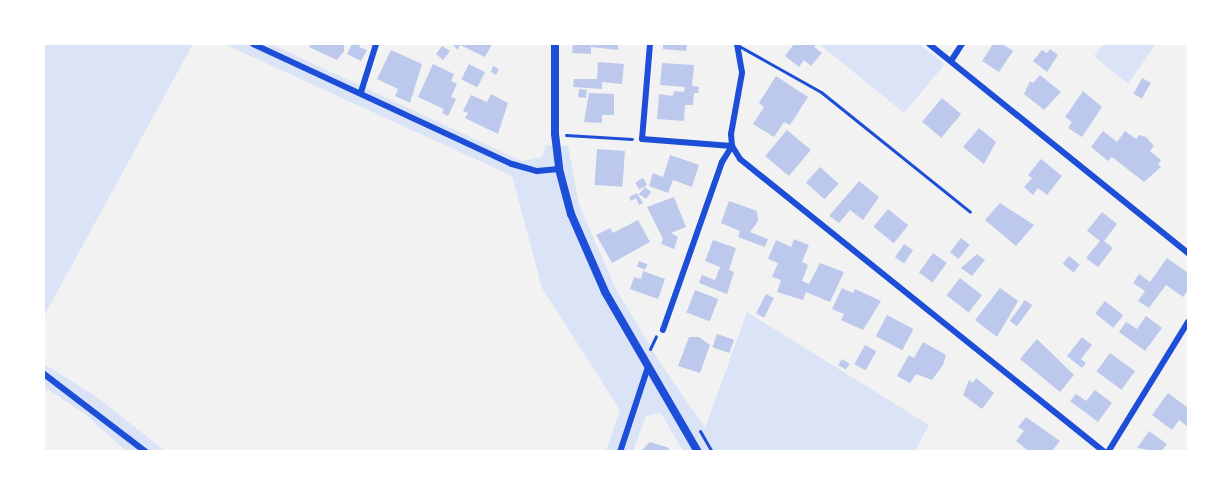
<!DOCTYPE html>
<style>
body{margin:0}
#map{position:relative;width:1232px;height:495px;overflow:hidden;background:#f2f2f2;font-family:"Public Sans",sans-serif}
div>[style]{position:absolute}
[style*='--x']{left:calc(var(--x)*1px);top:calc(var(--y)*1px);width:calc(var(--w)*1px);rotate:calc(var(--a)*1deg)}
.green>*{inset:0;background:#dbe4f7}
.building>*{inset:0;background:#bdc9ec;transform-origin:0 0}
.path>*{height:3px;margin:-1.5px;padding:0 1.5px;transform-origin:1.5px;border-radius:1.5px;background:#1d4ed8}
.service>*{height:3px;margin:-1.5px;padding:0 1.5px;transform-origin:1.5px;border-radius:1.5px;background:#1d4ed8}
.minor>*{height:6px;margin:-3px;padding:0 3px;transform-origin:3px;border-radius:3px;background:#1d4ed8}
.tertiary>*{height:8px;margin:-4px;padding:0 4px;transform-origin:4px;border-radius:4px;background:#1d4ed8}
span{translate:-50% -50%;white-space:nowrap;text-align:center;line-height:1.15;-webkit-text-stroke:6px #fff;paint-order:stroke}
.frame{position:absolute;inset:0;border:45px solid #fff;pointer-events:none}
</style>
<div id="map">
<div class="green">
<div style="clip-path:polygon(44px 44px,193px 44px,44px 316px)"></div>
<div style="clip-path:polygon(224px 44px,271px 44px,522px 161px,542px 157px,546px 145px,568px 146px,579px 205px,615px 287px,657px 358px,705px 428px,747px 312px,929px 425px,915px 451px,683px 451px,661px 413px,646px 416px,633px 451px,606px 451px,620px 410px,542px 288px,512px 176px)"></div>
<div style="clip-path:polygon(819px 44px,919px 44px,945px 64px,904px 113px)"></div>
<div style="clip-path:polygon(1103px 44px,1156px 44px,1128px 84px,1094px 56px)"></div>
<div style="clip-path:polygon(44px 364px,97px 397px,165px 451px,126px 451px,85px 414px,44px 387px)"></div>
</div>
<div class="building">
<div style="clip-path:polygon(311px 44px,344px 44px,344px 51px,337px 60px,309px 47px)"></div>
<div style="clip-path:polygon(352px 44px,361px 44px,359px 47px,367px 50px,361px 61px,347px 54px)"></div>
<div style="clip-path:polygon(452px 44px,492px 44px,485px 57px,460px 45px,458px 50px)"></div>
<div style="clip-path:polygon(573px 44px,618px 44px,618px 50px,591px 47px,591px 54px,572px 53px)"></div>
<div style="clip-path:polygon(663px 44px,687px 44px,686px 51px,663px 49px)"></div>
<div style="clip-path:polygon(794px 44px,817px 44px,814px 47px,822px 53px,811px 66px,804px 60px,799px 67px,785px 56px)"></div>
<div style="clip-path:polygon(993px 44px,1002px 44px,1013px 51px,999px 72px,982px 61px)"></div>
<div style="clip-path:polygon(442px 46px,450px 51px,443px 60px,436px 54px)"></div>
<div style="clip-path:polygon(1050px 49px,1058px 55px,1047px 72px,1033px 61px,1042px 50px,1047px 53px)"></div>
<div style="clip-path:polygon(391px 50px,422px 64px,410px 103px,395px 96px,398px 89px,377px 79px)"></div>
<div style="clip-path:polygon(598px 62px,624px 64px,622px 84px,602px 82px,602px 89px,573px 87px,574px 79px,597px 79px)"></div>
<div style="clip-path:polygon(662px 63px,694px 65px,692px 86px,699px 87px,698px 93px,694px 93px,693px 105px,685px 105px,684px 121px,657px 119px,659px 94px,673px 96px,674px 91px,684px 92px,685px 87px,660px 85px)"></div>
<div style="clip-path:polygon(433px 64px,454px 74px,451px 81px,457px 84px,451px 97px,456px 99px,448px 116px,442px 113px,444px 109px,418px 97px)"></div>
<div style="left:469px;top:64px;width:18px;height:17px;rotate:27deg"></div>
<div style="clip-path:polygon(493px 66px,499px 69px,496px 75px,491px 72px)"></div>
<div style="clip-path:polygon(1040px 75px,1061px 92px,1044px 110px,1024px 94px,1030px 81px,1033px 83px)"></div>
<div style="clip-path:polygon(776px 76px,808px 97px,790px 125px,784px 122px,774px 137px,753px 124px,764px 107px,759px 103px)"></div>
<div style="left:1142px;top:78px;width:10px;height:18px;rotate:29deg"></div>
<div style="left:579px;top:89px;width:8px;height:8px;rotate:7deg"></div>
<div style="clip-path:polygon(1083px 91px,1102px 107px,1082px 137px,1068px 128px,1072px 122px,1065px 117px)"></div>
<div style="clip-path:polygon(589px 93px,614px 94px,614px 115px,602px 115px,602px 123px,584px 122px)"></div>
<div style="clip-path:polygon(491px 94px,508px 103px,498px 134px,465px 118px,468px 113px,463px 111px,471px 95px,487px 102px)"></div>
<div style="left:942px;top:98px;width:25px;height:31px;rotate:40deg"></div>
<div style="clip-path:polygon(979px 128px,996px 142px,984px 164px,963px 147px)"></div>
<div style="left:787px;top:130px;width:31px;height:34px;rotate:40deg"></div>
<div style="clip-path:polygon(1103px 131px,1117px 142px,1125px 131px,1136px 139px,1139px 135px,1146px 137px,1154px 146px,1150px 151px,1161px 160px,1158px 164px,1161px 167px,1144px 182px,1112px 157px,1108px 161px,1091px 147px)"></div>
<div style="left:597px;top:149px;width:28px;height:36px;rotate:4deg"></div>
<div style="clip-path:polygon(670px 155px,699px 165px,692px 187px,673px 180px,668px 193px,649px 186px,653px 173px,663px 177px)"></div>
<div style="clip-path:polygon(1041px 159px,1062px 176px,1047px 195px,1038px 188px,1033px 195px,1024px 187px,1032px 178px,1028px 175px)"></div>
<div style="left:820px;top:167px;width:25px;height:21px;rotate:42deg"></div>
<div style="left:643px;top:178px;width:8px;height:9px;rotate:60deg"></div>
<div style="clip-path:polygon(859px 181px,879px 197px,863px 220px,850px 210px,839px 223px,829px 216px)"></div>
<div style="clip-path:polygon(645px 187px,651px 192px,646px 199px,639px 194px)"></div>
<div style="clip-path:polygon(637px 193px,643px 203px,639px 205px,636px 198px,631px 201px,629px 197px)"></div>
<div style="clip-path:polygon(674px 197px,686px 227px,671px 233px,678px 237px,674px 249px,661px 244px,663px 239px,647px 207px)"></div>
<div style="clip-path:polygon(729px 201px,757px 211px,758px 221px,750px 232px,768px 239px,765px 247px,738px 237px,740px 231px,721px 223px)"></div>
<div style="clip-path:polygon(1000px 203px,1034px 225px,1016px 246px,985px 220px)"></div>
<div style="left:888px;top:209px;width:26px;height:23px;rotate:39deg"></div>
<div style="clip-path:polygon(1102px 212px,1117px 224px,1104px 241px,1113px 248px,1098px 267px,1086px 258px,1100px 241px,1087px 231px)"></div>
<div style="clip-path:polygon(638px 220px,650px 242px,612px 263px,596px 235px,610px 228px,613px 233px)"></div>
<div style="left:961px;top:238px;width:11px;height:18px;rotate:38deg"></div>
<div style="clip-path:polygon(794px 239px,809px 245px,802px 262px,808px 265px,802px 281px,809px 284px,820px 263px,844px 272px,830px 302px,806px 292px,803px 300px,777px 292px,781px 280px,772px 277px,778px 263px,768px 259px,776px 240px,791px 247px)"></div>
<div style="clip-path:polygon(713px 240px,736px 248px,729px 270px,734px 272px,727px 294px,699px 283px,702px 275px,715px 280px,720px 267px,705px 261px)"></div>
<div style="left:904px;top:244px;width:11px;height:16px;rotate:34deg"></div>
<div style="left:933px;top:253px;width:17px;height:24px;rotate:36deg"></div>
<div style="clip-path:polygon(977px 254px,985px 260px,972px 276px,961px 268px)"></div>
<div style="left:1069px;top:256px;width:14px;height:10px;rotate:39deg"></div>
<div style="clip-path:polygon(1167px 258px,1188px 273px,1188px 290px,1183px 297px,1166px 285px,1149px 308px,1138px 301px,1145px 291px,1133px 283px,1139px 274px,1150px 282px)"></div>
<div style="left:639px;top:261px;width:9px;height:6px;rotate:21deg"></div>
<div style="clip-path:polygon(643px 271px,665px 279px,658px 299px,630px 289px,634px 277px,641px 279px)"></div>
<div style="left:960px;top:278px;width:28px;height:22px;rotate:38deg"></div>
<div style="clip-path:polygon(842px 288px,853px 293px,855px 289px,881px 301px,863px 330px,841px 320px,844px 314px,832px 309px)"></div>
<div style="clip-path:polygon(1000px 288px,1018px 301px,997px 337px,975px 320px)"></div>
<div style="left:695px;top:290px;width:25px;height:24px;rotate:21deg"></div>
<div style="left:766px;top:294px;width:9px;height:22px;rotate:27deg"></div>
<div style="left:1025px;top:300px;width:9px;height:26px;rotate:36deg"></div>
<div style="left:1105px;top:301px;width:23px;height:16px;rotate:38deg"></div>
<div style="left:887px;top:315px;width:30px;height:24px;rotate:28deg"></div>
<div style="clip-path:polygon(1146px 316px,1162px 328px,1145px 351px,1119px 332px,1126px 322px,1137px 329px)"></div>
<div style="left:717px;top:334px;width:18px;height:14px;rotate:19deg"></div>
<div style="clip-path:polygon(689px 337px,699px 337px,710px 345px,700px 373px,678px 366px)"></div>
<div style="clip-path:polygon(1082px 337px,1092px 345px,1081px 359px,1086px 363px,1082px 368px,1067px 356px)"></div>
<div style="clip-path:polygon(1037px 339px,1074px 375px,1060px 392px,1020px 359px)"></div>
<div style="clip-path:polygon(923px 342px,946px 355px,943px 365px,932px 380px,916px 374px,910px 383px,897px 376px,909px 355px,914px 358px)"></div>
<div style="left:865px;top:345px;width:13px;height:22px;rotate:29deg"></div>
<div style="left:1110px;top:353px;width:31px;height:23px;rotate:36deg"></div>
<div style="left:842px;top:359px;width:9px;height:7px;rotate:32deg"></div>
<div style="clip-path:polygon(976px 378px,994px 393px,982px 409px,963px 395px,969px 380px,973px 383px)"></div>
<div style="clip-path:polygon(1095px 390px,1112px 403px,1098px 422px,1070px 401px,1076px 394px,1086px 401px)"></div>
<div style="clip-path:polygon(1168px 393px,1188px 408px,1188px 427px,1179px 420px,1172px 430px,1152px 415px)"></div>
<div style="clip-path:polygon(1026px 417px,1060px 441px,1051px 452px,1030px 452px,1016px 441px,1024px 431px,1018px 427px)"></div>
<div style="clip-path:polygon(1149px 431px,1167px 444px,1161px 452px,1137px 448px)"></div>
<div style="clip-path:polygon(650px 442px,669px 448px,668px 452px,640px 452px)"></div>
</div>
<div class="path">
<div style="--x:566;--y:135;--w:66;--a:3.5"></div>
<div style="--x:650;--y:349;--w:14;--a:-65"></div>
<div style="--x:700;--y:431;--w:24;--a:60"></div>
</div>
<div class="service">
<div style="--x:739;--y:46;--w:94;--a:29.3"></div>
<div style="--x:821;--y:92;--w:191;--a:38.8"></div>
</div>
<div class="minor">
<div style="--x:253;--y:44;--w:285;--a:24.9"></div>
<div style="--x:512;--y:164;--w:26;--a:16"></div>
<div style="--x:537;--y:171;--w:22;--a:-5"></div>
<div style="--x:650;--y:44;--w:95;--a:94.8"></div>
<div style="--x:642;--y:139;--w:90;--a:4.4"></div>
<div style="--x:732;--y:146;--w:19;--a:122"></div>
<div style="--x:722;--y:162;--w:178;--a:109.4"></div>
<div style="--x:737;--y:44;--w:29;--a:80"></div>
<div style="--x:742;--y:73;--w:62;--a:100.2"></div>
<div style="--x:731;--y:134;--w:12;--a:85"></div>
<div style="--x:732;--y:146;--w:15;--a:58"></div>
<div style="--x:740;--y:159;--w:467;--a:38.8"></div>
<div style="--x:929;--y:44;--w:333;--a:38.9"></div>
<div style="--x:951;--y:61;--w:20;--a:-57"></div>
<div style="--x:361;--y:92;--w:50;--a:-72.6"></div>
<div style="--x:44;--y:374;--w:128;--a:37.4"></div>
<div style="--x:620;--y:452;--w:89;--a:-71.8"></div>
<div style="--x:1108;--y:452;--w:153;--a:-58.4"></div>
</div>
<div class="tertiary">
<div style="--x:555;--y:44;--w:90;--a:90"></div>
<div style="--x:555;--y:134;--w:35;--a:83"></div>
<div style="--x:559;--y:169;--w:47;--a:75.1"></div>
<div style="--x:571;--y:214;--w:85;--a:66.4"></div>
<div style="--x:605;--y:292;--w:185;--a:59.8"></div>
</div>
<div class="frame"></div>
</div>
